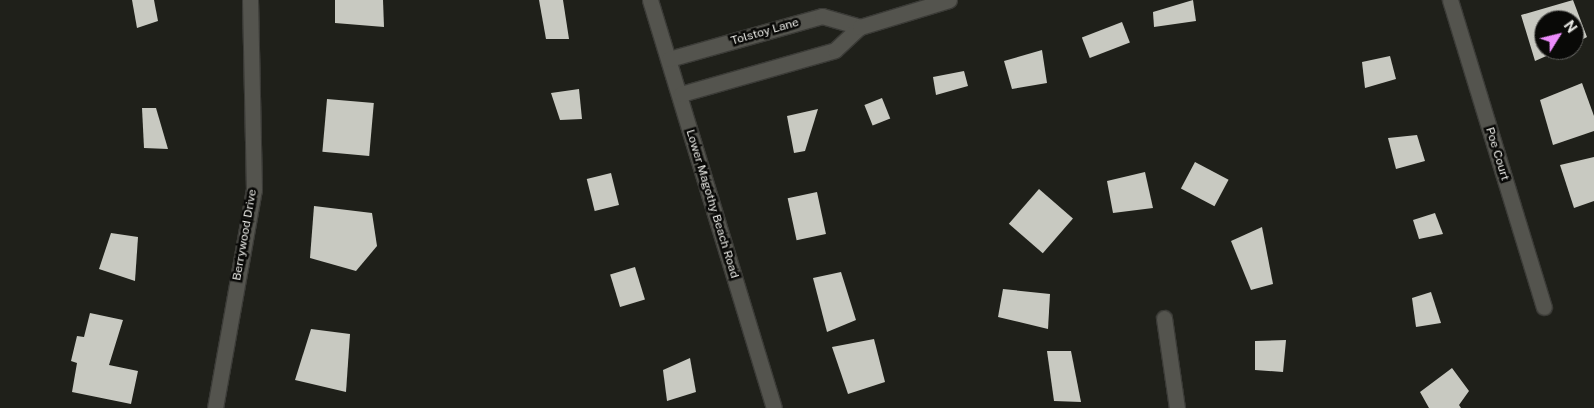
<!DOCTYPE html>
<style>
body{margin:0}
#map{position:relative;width:1594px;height:408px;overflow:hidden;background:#1f201a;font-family:"Public Sans",sans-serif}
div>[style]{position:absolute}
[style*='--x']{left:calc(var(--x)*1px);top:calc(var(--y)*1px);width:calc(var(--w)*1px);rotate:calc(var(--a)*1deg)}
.building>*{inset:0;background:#c8c9c1;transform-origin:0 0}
.roads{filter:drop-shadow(1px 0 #3b3b37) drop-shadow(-1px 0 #3b3b37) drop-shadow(0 1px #3b3b37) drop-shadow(0 -1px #3b3b37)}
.street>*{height:15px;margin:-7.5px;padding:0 7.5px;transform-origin:7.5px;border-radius:7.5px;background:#54544e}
span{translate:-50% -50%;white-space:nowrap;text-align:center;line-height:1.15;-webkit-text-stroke:5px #090907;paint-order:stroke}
.street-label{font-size:12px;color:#ecece8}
.north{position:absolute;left:1534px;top:10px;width:50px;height:50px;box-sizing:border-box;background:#090907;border:1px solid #646461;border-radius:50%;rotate:54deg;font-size:14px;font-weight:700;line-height:20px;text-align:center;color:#ecece8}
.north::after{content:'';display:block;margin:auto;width:18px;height:22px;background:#ec8cfb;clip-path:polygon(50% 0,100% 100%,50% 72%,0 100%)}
</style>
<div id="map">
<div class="building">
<div style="clip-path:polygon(132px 0,154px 0,158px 21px,137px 28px)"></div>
<div style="clip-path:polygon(335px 0,383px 0,384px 27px,335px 23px)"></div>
<div style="clip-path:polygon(539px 0,563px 0,569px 39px,546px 39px)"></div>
<div style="clip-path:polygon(1193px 0,1196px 21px,1154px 27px,1153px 12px)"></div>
<div style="clip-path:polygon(1573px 0,1587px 37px,1574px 44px,1574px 20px,1544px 20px,1544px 50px,1560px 50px,1535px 61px,1521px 15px)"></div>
<div style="left:1122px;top:22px;width:22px;height:43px;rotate:69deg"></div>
<div style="clip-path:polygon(1042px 50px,1047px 83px,1012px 89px,1004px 61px)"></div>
<div style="clip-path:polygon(1390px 56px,1396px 79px,1365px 88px,1362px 62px)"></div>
<div style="clip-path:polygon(964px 71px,968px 86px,936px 95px,933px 77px)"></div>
<div style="clip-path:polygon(1582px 83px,1594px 116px,1594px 131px,1553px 145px,1540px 100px)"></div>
<div style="clip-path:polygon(579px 89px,582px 119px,560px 120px,551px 93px)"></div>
<div style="left:882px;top:98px;width:22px;height:19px;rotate:68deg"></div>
<div style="left:327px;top:99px;width:47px;height:53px;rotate:5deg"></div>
<div style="clip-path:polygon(142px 108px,156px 108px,168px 149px,144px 148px)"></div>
<div style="clip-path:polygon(818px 109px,805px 151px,794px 153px,787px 116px)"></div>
<div style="clip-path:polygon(1417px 135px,1425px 161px,1396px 169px,1388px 138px)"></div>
<div style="clip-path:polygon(1594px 157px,1594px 201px,1574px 208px,1560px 165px)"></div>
<div style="left:1195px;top:162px;width:38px;height:30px;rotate:28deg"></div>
<div style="clip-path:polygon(1145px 172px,1153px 208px,1113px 213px,1107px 181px)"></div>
<div style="left:611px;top:173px;width:33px;height:25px;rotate:76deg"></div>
<div style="left:1039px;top:189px;width:45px;height:46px;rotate:41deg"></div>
<div style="left:817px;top:192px;width:43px;height:30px;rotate:78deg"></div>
<div style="clip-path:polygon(314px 206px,372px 213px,377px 246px,356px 271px,310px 258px)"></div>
<div style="clip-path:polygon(1435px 213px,1443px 234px,1419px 239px,1413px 220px)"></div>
<div style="clip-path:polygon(1262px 227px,1273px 284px,1251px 290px,1231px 241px)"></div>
<div style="clip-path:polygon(111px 233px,138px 237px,135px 281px,99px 269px)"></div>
<div style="left:635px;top:267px;width:34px;height:26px;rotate:73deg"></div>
<div style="clip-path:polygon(841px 272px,856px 320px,827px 332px,813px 278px)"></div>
<div style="clip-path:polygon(1003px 289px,1050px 294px,1048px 329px,998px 317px)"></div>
<div style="clip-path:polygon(1431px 292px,1441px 323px,1416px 327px,1412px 298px)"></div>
<div style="clip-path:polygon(90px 313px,123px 320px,109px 365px,138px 371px,131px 404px,72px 392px,77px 363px,71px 361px,77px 336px,84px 337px)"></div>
<div style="clip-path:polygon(311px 329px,350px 334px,346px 392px,295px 380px)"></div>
<div style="clip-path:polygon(874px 339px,885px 382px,848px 394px,832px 347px)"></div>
<div style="clip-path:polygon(1286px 340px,1283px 372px,1255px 370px,1255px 341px)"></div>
<div style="clip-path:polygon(1047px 351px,1071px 351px,1081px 402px,1054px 401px)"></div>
<div style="clip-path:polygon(690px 358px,696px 392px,667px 401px,663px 370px)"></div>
<div style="clip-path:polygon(1452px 368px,1469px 391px,1459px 405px,1461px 408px,1429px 408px,1420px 392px)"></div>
</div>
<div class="roads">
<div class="street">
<div style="--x:650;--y:0;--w:426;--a:73.1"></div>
<div style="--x:1450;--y:0;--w:321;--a:73"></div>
<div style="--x:669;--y:59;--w:159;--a:-15.7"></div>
<div style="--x:822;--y:16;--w:40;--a:16"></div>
<div style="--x:681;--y:94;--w:160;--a:-15.9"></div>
<div style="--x:835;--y:50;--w:34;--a:-43"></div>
<div style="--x:860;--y:27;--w:93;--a:-16.9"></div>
<div style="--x:1164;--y:318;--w:91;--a:81.8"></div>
<div style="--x:215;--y:408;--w:221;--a:-79.9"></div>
<div style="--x:254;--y:190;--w:190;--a:-91.2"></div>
</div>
</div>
<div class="street-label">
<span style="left:765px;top:32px;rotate:-16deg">Tolstoy Lane</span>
<span style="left:1497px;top:154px;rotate:73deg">Poe Court</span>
<span style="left:712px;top:204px;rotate:73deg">Lower Magothy Beach Road</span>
<span style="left:245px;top:235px;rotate:-80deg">Berrywood Drive</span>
</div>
<div class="north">N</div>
</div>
